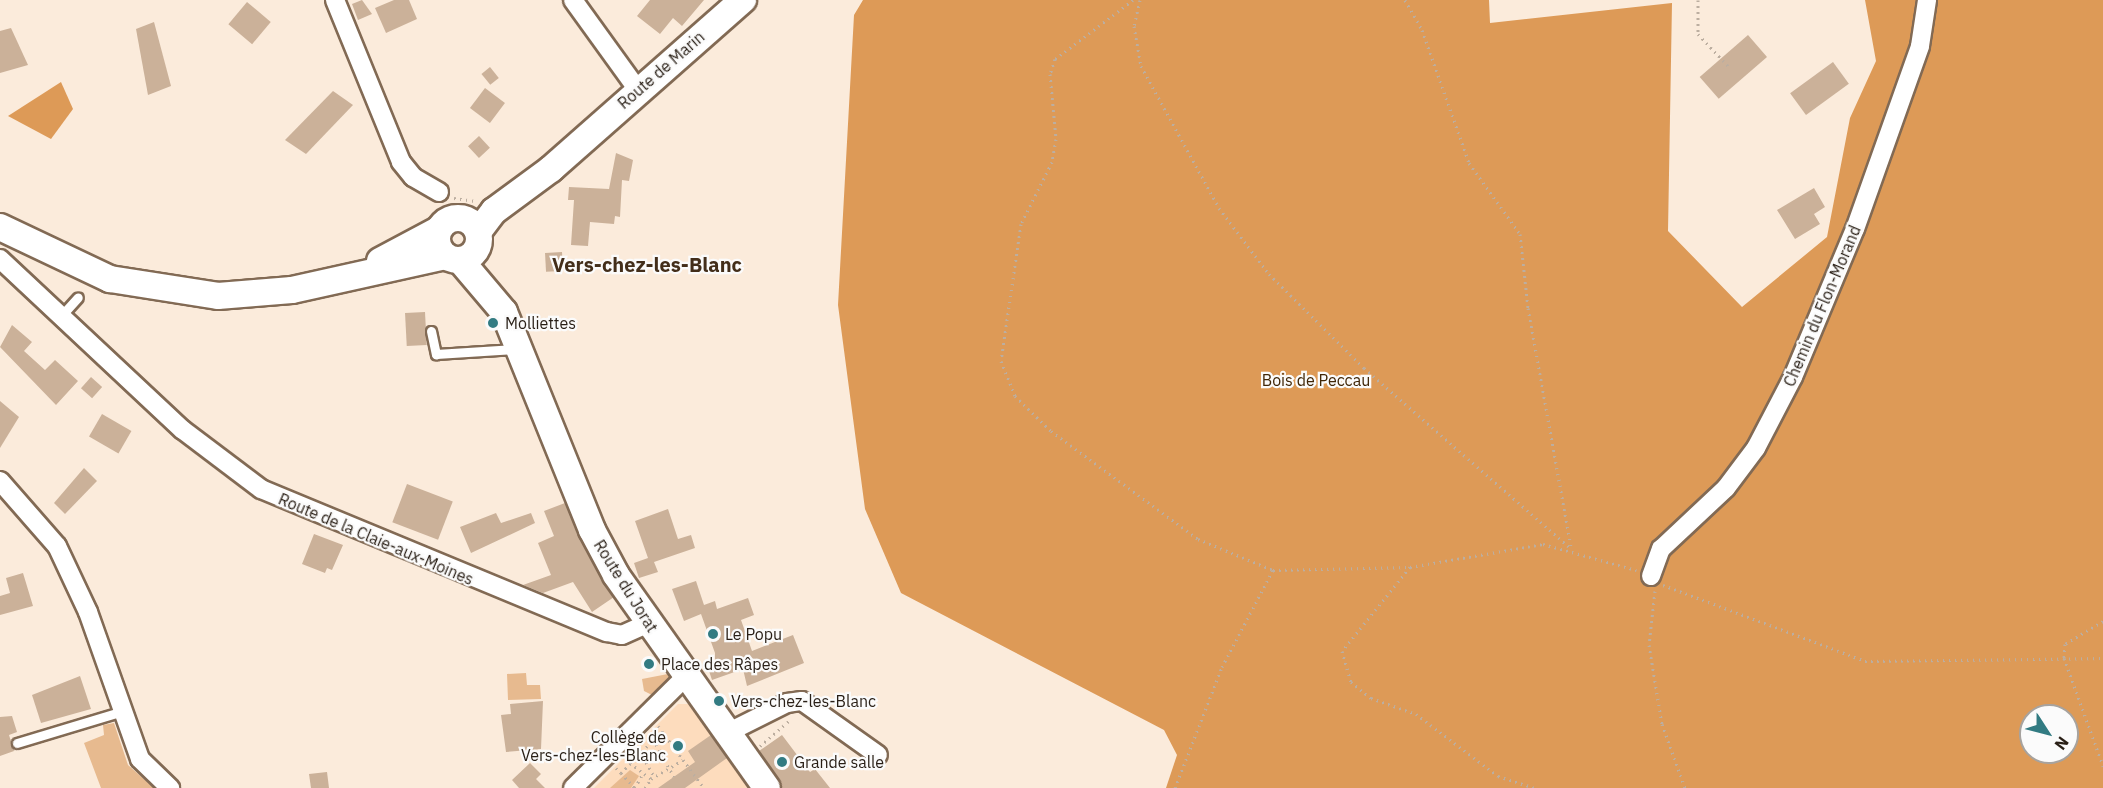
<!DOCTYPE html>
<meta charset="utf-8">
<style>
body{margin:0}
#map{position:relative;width:2103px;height:788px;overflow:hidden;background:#fbebdb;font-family:"IBM Plex Sans",sans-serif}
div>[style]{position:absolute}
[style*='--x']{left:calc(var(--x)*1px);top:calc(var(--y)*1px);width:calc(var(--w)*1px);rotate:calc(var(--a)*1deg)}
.built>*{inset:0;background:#fddcbd}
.green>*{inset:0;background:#e7ba8f}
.forest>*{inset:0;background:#dd9a57}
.building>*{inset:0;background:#cbb199;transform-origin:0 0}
.path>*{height:3px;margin-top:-1.5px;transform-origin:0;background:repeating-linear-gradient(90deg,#bcaea0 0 1.5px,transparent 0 6px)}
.roads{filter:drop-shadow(2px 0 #826a54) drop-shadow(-2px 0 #826a54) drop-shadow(0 2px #826a54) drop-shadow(0 -2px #826a54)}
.lane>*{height:9px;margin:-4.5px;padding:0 4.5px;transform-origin:4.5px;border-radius:4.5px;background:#fff}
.street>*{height:18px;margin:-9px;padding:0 9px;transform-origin:9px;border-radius:9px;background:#fff}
.secondary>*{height:26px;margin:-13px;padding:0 13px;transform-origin:13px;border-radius:13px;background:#fff}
.secondary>.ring{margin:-13px;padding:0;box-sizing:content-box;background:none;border:26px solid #fff;border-radius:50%}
.dots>*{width:16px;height:16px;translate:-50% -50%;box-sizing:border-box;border:3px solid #fbfbfb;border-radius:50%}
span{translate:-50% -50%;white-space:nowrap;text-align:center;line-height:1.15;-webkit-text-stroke:4.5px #fbfbfb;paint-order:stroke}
.street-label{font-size:16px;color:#291f16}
.poi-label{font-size:16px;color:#291f16}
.left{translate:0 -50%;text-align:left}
.right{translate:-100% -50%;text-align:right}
.park-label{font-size:16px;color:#412708}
.quarter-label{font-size:20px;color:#432e1a;font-weight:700}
.north{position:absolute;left:2019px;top:704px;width:60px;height:60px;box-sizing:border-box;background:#fbfbfb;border:2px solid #a7a39f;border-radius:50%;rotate:126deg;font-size:16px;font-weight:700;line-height:24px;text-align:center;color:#291f16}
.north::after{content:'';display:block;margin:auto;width:21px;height:27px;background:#327b82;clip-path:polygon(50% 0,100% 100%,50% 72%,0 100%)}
</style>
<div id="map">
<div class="built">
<div style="clip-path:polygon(678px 704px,690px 704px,752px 788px,594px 788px)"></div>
</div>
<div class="green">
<div style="clip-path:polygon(526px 673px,527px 685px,540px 685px,541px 699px,508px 700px,507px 674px)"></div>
<div style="clip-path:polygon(673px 673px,656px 697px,644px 691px,642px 679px)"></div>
<div style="clip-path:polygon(114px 723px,128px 765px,154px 788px,101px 788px,84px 743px,104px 735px,103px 725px)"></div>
<div style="clip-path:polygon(630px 770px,639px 776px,631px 788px,610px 788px)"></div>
</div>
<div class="forest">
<div style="clip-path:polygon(evenodd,863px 0,1489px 0,1490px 23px,1672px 3px,1668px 231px,1742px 307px,1827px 237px,1850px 118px,1876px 61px,1865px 0,2103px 0,2103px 788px,1166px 788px,1177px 755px,1164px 730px,901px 593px,865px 509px,838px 305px,854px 15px,863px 0,2031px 716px,2067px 716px,2067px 752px,2031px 752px,2031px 716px)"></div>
<div style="clip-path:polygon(61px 82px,73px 109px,51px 139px,8px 116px)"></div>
</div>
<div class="building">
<div style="clip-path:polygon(362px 0,372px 14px,358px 20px,352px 4px)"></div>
<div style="clip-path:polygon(394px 0,409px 0,417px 19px,386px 33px,375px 8px)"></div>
<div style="clip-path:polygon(650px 0,704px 0,682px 26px,673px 18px,660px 34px,637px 16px)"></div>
<div style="left:247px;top:2px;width:31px;height:29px;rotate:40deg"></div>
<div style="clip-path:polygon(154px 22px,171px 86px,148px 95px,136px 29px)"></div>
<div style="clip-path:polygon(11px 28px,28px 65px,0 73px,0 31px)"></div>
<div style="left:1748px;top:35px;width:29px;height:64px;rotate:49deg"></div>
<div style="left:1833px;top:62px;width:27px;height:53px;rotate:54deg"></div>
<div style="left:490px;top:67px;width:14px;height:11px;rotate:51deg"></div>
<div style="left:485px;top:88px;width:25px;height:25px;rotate:37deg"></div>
<div style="clip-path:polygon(333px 91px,353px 105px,306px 154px,285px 140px)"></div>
<div style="left:479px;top:136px;width:16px;height:15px;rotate:47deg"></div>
<div style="clip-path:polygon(616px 153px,633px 160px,629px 181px,622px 180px,620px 217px,615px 216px,614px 224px,590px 222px,588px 246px,571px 245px,574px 200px,568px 200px,569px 187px,609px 189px)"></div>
<div style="clip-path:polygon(1814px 188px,1825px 207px,1814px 214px,1820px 224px,1795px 239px,1777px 210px)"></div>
<div style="left:562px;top:252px;width:19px;height:17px;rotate:87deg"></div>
<div style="left:425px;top:312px;width:33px;height:20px;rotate:87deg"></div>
<div style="clip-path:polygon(12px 325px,32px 342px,24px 351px,45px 370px,55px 360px,78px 381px,56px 405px,0 347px)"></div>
<div style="left:91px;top:377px;width:15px;height:15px;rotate:42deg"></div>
<div style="clip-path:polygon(0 401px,19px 417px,0 448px)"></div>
<div style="left:102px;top:414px;width:34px;height:26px;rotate:30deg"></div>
<div style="clip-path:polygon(84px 468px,97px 481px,65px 514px,54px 503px)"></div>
<div style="left:407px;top:484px;width:49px;height:41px;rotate:21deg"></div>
<div style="clip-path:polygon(565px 503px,614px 597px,592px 612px,573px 582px,543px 593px,523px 585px,551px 575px,538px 543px,554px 536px,544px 511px)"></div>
<div style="clip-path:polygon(668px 509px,678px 539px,691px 535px,695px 548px,654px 562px,658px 572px,639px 578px,634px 563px,648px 558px,635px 521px)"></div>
<div style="clip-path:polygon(496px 513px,501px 523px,531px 513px,535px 523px,471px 553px,460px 527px)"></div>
<div style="clip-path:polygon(314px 534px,343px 545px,332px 570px,327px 568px,325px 573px,302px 564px)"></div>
<div style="clip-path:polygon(23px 573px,33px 606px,0 615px,0 596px,10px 593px,6px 578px)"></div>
<div style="clip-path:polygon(696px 581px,704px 605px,715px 601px,717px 609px,748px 598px,754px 615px,741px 620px,752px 651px,793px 635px,804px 663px,747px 686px,743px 669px,712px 680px,707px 665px,715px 662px,715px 653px,701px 614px,684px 621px,672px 589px)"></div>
<div style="clip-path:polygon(80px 676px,91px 709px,41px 723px,32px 695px)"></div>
<div style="clip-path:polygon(543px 701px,541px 749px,506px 752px,501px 715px,511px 714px,510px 704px)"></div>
<div style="clip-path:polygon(12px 716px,17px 732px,9px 735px,14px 751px,0 756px,0 717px)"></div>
<div style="clip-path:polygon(711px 735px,727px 758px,685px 788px,658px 788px,695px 762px,688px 751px)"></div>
<div style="clip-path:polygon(782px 735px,810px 772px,815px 769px,830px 788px,782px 788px,759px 751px)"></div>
<div style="clip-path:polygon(530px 763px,541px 774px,536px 779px,545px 788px,519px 788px,512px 780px)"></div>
<div style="clip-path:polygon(327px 772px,329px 788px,311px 788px,309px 774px)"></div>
</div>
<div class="path">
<div style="--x:1133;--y:0;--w:98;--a:142.9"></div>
<div style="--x:1055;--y:59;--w:16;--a:108"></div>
<div style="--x:1050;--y:74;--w:65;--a:84.7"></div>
<div style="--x:1056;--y:139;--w:23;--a:100"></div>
<div style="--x:1052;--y:162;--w:69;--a:116.6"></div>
<div style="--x:1021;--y:224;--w:138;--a:98.3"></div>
<div style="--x:1001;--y:361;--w:38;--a:68"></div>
<div style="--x:1015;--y:396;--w:50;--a:44.2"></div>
<div style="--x:1051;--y:431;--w:182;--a:36.3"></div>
<div style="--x:1198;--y:539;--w:81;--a:22.5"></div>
<div style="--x:1273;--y:570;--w:137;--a:-1.3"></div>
<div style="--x:1410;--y:567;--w:135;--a:-9.8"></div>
<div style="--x:1543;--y:544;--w:97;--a:15.6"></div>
<div style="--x:1140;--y:0;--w:27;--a:103"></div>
<div style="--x:1134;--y:26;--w:41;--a:80.1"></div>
<div style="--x:1141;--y:66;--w:162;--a:61.2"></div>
<div style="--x:1219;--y:208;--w:83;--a:52.9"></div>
<div style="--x:1269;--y:274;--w:134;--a:44.7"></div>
<div style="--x:1364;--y:368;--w:274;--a:41.1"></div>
<div style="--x:1405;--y:0;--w:34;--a:60"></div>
<div style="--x:1422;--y:30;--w:141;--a:70.5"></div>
<div style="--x:1469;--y:163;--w:87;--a:54.3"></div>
<div style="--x:1520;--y:234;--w:74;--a:83.8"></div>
<div style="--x:1528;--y:308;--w:243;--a:79.8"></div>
<div style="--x:1698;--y:0;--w:34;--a:90"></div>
<div style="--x:1698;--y:34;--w:47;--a:46.7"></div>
<div style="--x:454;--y:198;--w:21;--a:8"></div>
<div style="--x:1410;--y:567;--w:108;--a:129"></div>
<div style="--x:1342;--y:651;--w:32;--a:74"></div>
<div style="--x:1351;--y:682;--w:26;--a:39"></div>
<div style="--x:1371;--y:698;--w:48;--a:19.6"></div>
<div style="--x:1416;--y:714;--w:103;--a:37.1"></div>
<div style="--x:1498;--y:776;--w:38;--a:18"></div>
<div style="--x:1663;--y:585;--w:216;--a:20.6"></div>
<div style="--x:1865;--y:661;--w:238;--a:-0.7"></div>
<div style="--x:1655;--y:591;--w:54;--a:96.3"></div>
<div style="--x:1649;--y:645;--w:80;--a:80.7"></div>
<div style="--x:1662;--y:724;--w:68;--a:70.2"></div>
<div style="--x:2103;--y:621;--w:44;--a:148.8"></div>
<div style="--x:2065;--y:644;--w:14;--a:94"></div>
<div style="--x:2064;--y:658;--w:115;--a:70.1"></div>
<div style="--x:658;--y:726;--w:77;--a:53.4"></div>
<div style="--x:653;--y:739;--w:43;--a:61.1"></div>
<div style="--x:760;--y:746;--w:38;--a:-41"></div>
<div style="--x:640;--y:752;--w:28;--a:60"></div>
<div style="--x:630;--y:763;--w:26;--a:37"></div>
<div style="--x:651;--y:779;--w:37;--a:-31"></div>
<div style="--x:616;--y:768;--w:7;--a:45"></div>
<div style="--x:621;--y:773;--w:59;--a:-45.7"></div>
<div style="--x:621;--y:773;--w:21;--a:47"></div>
<div style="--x:635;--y:788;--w:17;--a:-62"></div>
<div style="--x:645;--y:788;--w:11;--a:-56"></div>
<div style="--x:1175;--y:788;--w:130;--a:-68.8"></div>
<div style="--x:1222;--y:667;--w:110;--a:-62.3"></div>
</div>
<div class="roads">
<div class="lane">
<div style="--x:61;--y:316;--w:25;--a:-48"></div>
<div style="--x:431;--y:331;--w:24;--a:78"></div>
<div style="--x:436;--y:354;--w:79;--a:-3.6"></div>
<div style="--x:17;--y:743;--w:108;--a:-16.8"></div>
</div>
<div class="street">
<div style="--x:335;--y:0;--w:175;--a:67.8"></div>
<div style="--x:401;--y:162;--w:19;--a:51"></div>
<div style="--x:413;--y:177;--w:30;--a:30"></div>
<div style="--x:573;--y:0;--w:111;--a:54.2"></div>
<div style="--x:0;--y:259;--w:250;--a:43.1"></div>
<div style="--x:183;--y:430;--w:98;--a:37.1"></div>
<div style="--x:261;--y:489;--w:374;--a:22.5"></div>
<div style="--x:607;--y:632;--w:15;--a:11"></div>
<div style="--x:622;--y:635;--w:30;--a:-24"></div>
<div style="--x:0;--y:481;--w:86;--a:48.8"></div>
<div style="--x:57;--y:546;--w:73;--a:64.8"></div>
<div style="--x:88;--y:612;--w:156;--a:70.5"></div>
<div style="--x:140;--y:759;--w:42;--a:44"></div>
<div style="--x:1651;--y:576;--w:29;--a:-70"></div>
<div style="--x:1661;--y:549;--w:89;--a:-43.2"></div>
<div style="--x:1726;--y:488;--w:50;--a:-53.1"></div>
<div style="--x:1756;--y:448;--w:80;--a:-62.5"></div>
<div style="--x:1793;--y:377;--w:160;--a:-67.3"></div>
<div style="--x:1855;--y:229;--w:194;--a:-70.4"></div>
<div style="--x:1920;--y:46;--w:47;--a:-81.3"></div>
<div style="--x:727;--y:733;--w:67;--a:-26.6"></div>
<div style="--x:787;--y:703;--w:15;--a:-8"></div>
<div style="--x:802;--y:701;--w:93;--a:35.4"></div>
<div style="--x:573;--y:788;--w:158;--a:-44.7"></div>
</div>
<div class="secondary">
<div class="ring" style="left:437px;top:218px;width:16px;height:16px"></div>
<div style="--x:0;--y:227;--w:122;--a:25.3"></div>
<div style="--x:110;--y:279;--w:109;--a:8.9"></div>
<div style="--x:218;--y:296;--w:74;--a:-4.6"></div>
<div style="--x:292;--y:290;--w:157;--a:-12.5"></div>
<div style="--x:478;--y:232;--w:26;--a:-53"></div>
<div style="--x:494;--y:211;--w:71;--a:-36.4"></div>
<div style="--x:551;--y:169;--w:256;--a:-41.4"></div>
<div style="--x:460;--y:260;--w:68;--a:49.8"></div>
<div style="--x:504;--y:312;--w:235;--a:68"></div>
<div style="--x:592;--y:530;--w:51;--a:61.9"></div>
<div style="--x:616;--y:575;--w:261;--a:54.7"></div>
<div style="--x:380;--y:261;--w:66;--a:-28.1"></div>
</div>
</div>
<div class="dots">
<div style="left:493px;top:323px;background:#327b82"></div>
<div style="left:713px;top:634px;background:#327b82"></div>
<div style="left:649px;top:664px;background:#327b82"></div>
<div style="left:719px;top:701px;background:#327b82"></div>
<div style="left:678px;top:746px;background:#327b82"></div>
<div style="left:782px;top:762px;background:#327b82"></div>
</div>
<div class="street-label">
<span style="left:661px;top:70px;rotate:-41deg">Route de Marin</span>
<span style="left:1822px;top:306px;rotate:-67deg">Chemin du Flon-Morand</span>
<span style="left:376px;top:539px;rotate:23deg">Route de la Claie-aux-Moines</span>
<span style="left:626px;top:586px;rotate:58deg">Route du Jorat</span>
</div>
<div class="poi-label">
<span class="left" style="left:505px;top:323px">Molliettes</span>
<span class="left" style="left:725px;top:634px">Le Popu</span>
<span class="left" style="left:661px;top:664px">Place des Râpes</span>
<span class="left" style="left:731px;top:701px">Vers-chez-les-Blanc</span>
<span class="right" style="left:666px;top:746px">Collège de<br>Vers-chez-les-Blanc</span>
<span class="left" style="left:794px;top:762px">Grande salle</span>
</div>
<div class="park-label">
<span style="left:1316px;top:380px">Bois de Peccau</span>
</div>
<div class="quarter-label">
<span style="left:647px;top:264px">Vers-chez-les-Blanc</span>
</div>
<div class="north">N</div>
</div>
